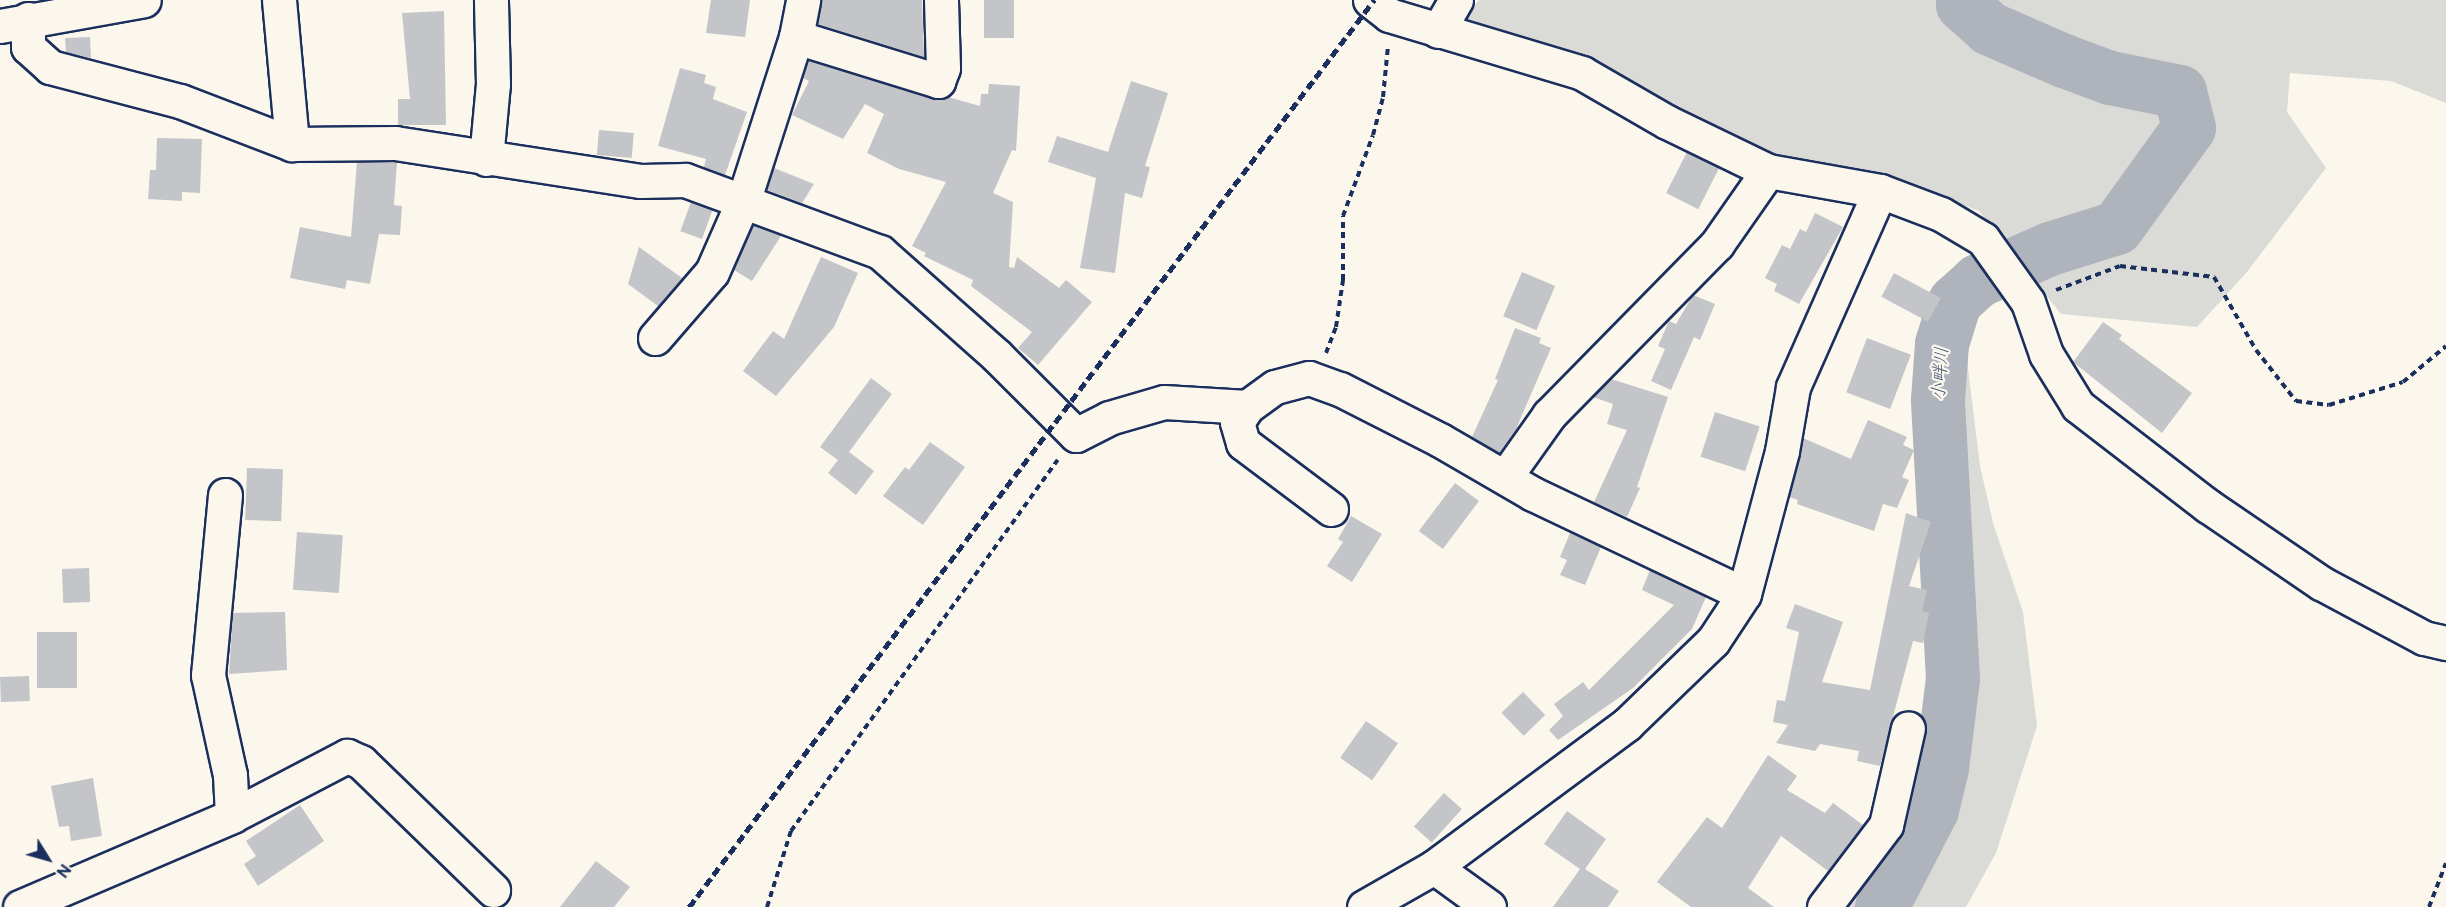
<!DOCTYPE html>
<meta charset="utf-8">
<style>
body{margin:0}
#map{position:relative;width:2446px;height:907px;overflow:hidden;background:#fbf7ec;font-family:"Balsamiq Sans","Klee One",sans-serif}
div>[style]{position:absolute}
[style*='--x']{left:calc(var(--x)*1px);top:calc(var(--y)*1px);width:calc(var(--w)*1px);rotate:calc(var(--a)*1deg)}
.green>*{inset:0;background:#dadad7}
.river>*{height:54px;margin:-27px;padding:0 27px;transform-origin:27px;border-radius:27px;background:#afb3bb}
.building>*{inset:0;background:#c3c5c9;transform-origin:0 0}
.path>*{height:4px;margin-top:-2px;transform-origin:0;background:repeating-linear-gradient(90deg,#1b2f5e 0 6px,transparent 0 10.5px)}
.roads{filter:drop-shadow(2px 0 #1b2f5e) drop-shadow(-2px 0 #1b2f5e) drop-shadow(0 2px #1b2f5e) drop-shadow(0 -2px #1b2f5e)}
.minor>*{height:33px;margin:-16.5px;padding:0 16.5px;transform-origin:16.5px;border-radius:16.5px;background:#fbf7ec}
.rail>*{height:4.5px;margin-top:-2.25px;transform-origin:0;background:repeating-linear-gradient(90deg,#1b2f5e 0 9px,transparent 0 13.5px)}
span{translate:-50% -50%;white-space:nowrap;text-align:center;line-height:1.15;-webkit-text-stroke:4.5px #fbf7ec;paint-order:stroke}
.water-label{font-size:18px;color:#47577a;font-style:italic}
.north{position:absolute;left:18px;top:829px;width:60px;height:60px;-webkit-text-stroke:4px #fbf7ec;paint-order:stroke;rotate:127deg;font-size:16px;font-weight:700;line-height:24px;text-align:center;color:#1b2f5e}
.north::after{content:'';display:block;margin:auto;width:21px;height:27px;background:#1b2f5e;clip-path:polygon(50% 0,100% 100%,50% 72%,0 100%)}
</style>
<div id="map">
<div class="green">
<div style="clip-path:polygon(1479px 0,2446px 0,2446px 103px,2391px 81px,2290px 73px,2287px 112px,2326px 168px,2247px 272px,2197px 327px,2061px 314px,1979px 211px,1882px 175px,1766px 160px,1510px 35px,1462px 20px)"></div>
<div style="clip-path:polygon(1965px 344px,1980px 466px,1993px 523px,2023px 612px,2037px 726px,1996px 853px,1966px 907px,1847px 907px,1908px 823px,1934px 707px,1958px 572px,1951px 444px)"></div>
</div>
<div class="river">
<div style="--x:1882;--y:907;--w:109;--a:-62.7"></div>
<div style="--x:1932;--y:810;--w:43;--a:-76.6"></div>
<div style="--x:1942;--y:768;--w:90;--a:-83"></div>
<div style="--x:1953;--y:679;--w:279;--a:-93.1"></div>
<div style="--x:1938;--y:400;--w:56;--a:-85.9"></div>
<div style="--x:1942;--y:344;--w:44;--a:-72.8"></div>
<div style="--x:1955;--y:302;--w:31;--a:-42"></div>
<div style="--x:1978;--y:281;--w:79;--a:-24"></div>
<div style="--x:2050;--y:249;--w:70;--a:-17.4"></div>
<div style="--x:2117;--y:228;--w:123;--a:-54.2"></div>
<div style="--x:2189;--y:128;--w:37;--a:-104"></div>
<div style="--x:2180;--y:92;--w:71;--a:-168.7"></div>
<div style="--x:2110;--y:78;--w:49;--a:-159.7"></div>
<div style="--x:2064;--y:61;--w:81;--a:-156.6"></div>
<div style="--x:1990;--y:29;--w:36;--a:-138"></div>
<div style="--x:1963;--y:5;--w:6;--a:-59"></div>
</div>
<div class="building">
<div style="clip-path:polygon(711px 0,750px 0,745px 37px,706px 33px)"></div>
<div style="clip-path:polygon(821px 0,922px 0,924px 57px,818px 24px)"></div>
<div style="left:984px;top:0;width:30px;height:38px"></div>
<div style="clip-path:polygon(444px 11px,446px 125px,398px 125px,398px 99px,410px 99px,402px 13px)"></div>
<div style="clip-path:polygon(90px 37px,91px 58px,66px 52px,65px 38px)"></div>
<div style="clip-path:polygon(809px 61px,932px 99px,948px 97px,980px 106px,981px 94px,988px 94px,989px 84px,1020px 86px,1016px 151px,1012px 150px,993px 193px,1013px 202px,1009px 267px,1014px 268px,1017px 257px,1059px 288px,1066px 280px,1092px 302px,1038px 365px,1018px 348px,1032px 332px,971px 286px,973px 280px,924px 256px,926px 253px,912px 246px,946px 182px,899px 169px,867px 153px,884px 114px,865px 104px,843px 139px,792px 115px,809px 81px,803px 78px)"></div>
<div style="clip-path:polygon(680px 68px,706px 75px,704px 83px,716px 87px,713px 99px,747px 112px,725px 175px,704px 167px,706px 159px,658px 146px)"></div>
<div style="clip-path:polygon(1131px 81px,1168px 93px,1145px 166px,1150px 167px,1142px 198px,1125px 193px,1115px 273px,1080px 268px,1096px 178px,1048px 162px,1057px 136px,1108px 152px)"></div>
<div style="left:599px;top:130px;width:35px;height:25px;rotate:5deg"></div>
<div style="clip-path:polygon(157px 138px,202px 139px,200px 193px,182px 192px,182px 201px,148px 199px,150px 170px,156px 170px)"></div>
<div style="left:1687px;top:152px;width:36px;height:46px;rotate:27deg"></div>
<div style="clip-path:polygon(357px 162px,397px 162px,394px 205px,402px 206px,400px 235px,379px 234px,370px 284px,347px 280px,345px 289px,290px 278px,300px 227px,351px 237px)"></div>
<div style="clip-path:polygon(774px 168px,814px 184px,802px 203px,767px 190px)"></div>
<div style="left:691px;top:202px;width:23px;height:31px;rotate:20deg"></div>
<div style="clip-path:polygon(1815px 213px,1843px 227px,1799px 304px,1774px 291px,1777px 284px,1765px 278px,1782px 245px,1790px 249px,1800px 229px,1806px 232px)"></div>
<div style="clip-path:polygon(753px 225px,781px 236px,752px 281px,734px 270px)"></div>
<div style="clip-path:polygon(639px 247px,682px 278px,658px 306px,628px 284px)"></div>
<div style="clip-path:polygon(821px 257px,858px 273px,834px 327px,776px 396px,743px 371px,773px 331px,784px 339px)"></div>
<div style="left:1522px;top:272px;width:36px;height:48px;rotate:23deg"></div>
<div style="left:1894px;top:273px;width:53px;height:27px;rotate:28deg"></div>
<div style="clip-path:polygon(1693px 295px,1715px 304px,1700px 340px,1694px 337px,1671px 390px,1651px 381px,1665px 349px,1658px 346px,1669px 321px,1676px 324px)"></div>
<div style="clip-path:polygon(2103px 322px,2122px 335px,2119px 339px,2192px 393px,2162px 433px,2073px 362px)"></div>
<div style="clip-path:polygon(1515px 328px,1541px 338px,1539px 343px,1551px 348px,1516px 429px,1499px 453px,1472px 437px,1498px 380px,1495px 379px)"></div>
<div style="left:1867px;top:338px;width:47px;height:58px;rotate:21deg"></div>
<div style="clip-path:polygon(871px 378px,892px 394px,849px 452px,874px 471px,856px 495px,828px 473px,838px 460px,820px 447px)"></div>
<div style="clip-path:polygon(1611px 379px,1668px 397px,1637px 487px,1640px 488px,1627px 517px,1594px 502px,1627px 430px,1607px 424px,1613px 404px,1593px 397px)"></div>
<div style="left:1715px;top:412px;width:47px;height:47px;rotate:18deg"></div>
<div style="clip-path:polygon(1868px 420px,1907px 437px,1903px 445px,1914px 450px,1902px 477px,1909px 480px,1897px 508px,1883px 504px,1874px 531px,1797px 504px,1798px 500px,1789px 497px,1803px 438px,1851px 459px)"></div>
<div style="clip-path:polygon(930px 442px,965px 467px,923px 525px,883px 496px,905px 467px,909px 470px)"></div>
<div style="left:247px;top:468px;width:36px;height:52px;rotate:2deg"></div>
<div style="left:1455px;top:483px;width:30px;height:60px;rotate:37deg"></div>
<div style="clip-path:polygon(1906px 513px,1931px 522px,1909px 586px,1927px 590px,1922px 611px,1929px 613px,1923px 643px,1913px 641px,1880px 766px,1857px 761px,1859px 751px,1820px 744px,1815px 751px,1776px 743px,1788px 725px,1773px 722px,1777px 700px,1785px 701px,1799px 632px,1786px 628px,1795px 604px,1843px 622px,1822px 682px,1870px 690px)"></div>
<div style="clip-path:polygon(1351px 516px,1382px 534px,1352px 582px,1327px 566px,1343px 542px,1338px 539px)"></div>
<div style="left:297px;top:532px;width:46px;height:58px;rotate:4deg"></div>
<div style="clip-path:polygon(1570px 533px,1601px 547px,1585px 585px,1560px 575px,1567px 560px,1560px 557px)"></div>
<div style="left:89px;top:568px;width:34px;height:27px;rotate:88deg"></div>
<div style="clip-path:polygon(1650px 570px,1706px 597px,1692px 629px,1633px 688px,1558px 740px,1549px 730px,1563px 716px,1554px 704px,1583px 682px,1589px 690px,1674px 605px,1642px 590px)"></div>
<div style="clip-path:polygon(285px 612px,287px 670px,229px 674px,233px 613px)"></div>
<div style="left:37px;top:632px;width:40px;height:56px"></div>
<div style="left:29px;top:676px;width:25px;height:29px;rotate:88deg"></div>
<div style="left:1523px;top:692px;width:32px;height:30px;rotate:46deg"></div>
<div style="left:1366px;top:721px;width:39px;height:45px;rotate:35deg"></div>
<div style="clip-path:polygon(1768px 755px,1797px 776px,1787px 790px,1825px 813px,1833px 803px,1863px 825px,1828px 871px,1781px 836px,1748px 888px,1774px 907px,1691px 907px,1657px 882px,1707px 817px,1722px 828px)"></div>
<div style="clip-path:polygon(93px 778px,102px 836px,71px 841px,69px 826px,59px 827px,51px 786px)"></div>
<div style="left:1444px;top:793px;width:24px;height:45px;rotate:42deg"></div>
<div style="clip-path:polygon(300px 805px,324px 841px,258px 886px,244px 864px,256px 856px,246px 841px)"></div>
<div style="clip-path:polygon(1567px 811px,1606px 839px,1585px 869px,1619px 891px,1608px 907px,1553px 907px,1580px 869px,1544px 844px)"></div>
<div style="clip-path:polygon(596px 861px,630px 887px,614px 907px,560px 907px)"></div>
</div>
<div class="path">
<div style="--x:2056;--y:290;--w:68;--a:-20.6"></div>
<div style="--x:2120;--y:266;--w:95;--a:6.7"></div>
<div style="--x:2214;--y:277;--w:84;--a:60.1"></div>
<div style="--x:2256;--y:350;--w:65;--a:51.9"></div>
<div style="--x:2296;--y:401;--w:33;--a:7"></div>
<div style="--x:2329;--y:405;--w:77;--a:-17.3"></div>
<div style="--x:2403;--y:382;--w:56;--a:-39.9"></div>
<div style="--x:1326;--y:353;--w:28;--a:-69"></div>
<div style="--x:1336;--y:327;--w:48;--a:-81.5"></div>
<div style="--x:1343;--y:280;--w:64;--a:-90"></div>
<div style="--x:1343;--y:216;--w:86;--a:-69.7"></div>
<div style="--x:1373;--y:135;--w:39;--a:-75"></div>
<div style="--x:1383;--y:97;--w:51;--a:-84.4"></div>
<div style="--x:767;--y:907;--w:80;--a:-72.5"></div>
<div style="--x:791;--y:831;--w:457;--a:-54.3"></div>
<div style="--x:2429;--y:907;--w:47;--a:-68.9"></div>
</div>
<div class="roads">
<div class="minor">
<div style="--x:279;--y:0;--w:145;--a:84.8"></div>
<div style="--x:1370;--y:0;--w:24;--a:38"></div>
<div style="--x:1389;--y:15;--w:202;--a:16.7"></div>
<div style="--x:1582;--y:73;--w:98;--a:30"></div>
<div style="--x:1667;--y:122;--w:112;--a:25.9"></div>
<div style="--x:1768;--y:171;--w:114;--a:10.1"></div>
<div style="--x:1880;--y:191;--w:65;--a:20.7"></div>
<div style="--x:1941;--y:214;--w:49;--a:30.8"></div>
<div style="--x:1983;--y:239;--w:77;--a:54.5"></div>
<div style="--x:2028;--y:302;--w:55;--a:70.9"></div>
<div style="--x:2046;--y:354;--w:61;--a:58.4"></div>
<div style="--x:2078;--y:406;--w:164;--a:37.6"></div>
<div style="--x:2208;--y:506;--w:137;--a:34.3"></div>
<div style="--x:2321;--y:583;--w:117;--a:28.1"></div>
<div style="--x:2424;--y:638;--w:23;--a:13"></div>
<div style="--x:28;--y:19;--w:28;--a:90"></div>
<div style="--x:28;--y:47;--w:30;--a:42"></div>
<div style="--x:50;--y:67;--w:134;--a:14.7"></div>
<div style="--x:180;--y:101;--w:120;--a:21"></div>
<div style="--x:292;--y:144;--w:103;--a:-0.6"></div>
<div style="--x:395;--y:143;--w:249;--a:8.8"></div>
<div style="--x:641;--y:181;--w:44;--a:-1.3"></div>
<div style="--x:685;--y:180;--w:208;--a:20.3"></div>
<div style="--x:880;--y:252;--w:155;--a:41.6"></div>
<div style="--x:996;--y:355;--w:113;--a:45"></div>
<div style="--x:1076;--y:435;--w:37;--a:-27"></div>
<div style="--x:1109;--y:418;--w:57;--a:-16.2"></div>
<div style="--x:1164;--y:402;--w:83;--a:3.4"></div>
<div style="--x:0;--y:26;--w:146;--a:-10.2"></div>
<div style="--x:1438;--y:31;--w:36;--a:-60"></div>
<div style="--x:796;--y:37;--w:149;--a:17.2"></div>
<div style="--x:938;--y:81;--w:14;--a:-69"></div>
<div style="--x:943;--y:68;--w:68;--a:-91.7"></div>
<div style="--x:486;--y:159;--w:75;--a:-84.7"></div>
<div style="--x:493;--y:84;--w:84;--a:-91.4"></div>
<div style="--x:655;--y:338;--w:87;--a:-49.2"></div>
<div style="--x:712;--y:272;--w:80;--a:-66.3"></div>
<div style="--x:744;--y:199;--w:170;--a:-72.2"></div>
<div style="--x:796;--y:37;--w:38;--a:-79"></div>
<div style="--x:1505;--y:477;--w:76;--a:-54.6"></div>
<div style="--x:1549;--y:415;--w:240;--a:-45.5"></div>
<div style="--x:1717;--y:244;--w:89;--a:-55.1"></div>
<div style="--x:225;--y:495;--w:181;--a:95.4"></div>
<div style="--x:208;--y:675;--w:102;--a:77.6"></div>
<div style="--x:230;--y:775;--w:41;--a:87.2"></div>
<div style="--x:1331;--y:509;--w:110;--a:-143.1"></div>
<div style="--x:1243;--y:443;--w:22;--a:-106"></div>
<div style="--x:1237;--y:422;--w:18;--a:-56"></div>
<div style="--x:1247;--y:407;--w:34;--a:-36"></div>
<div style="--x:1275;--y:387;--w:35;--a:-15"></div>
<div style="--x:1309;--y:378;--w:33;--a:20"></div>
<div style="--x:1340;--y:389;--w:112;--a:27"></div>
<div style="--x:1440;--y:440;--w:108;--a:30.1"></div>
<div style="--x:1533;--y:494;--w:233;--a:25.4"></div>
<div style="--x:1434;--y:867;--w:68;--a:36"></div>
<div style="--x:20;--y:907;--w:231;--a:-23.2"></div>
<div style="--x:232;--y:816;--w:130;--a:-27.6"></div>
<div style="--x:347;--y:756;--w:15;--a:23"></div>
<div style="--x:361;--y:762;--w:184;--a:44.1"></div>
<div style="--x:1364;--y:907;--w:81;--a:-29.7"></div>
<div style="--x:1434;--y:867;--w:239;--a:-36.5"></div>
<div style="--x:1626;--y:725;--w:121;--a:-44"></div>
<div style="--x:1713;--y:641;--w:56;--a:-56.6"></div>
<div style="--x:1744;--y:594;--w:148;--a:-75.1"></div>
<div style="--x:1782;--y:451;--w:65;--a:-80.2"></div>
<div style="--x:1793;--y:387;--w:214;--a:-66.1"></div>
<div style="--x:1824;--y:907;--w:103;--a:-52.9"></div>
<div style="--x:1886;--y:825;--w:99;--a:-77.2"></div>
</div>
</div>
<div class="rail">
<div style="--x:689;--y:907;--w:1137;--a:-52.94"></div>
</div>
<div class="water-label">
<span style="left:1941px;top:374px;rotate:-86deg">小畔川</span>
</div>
<div class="north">N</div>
</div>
